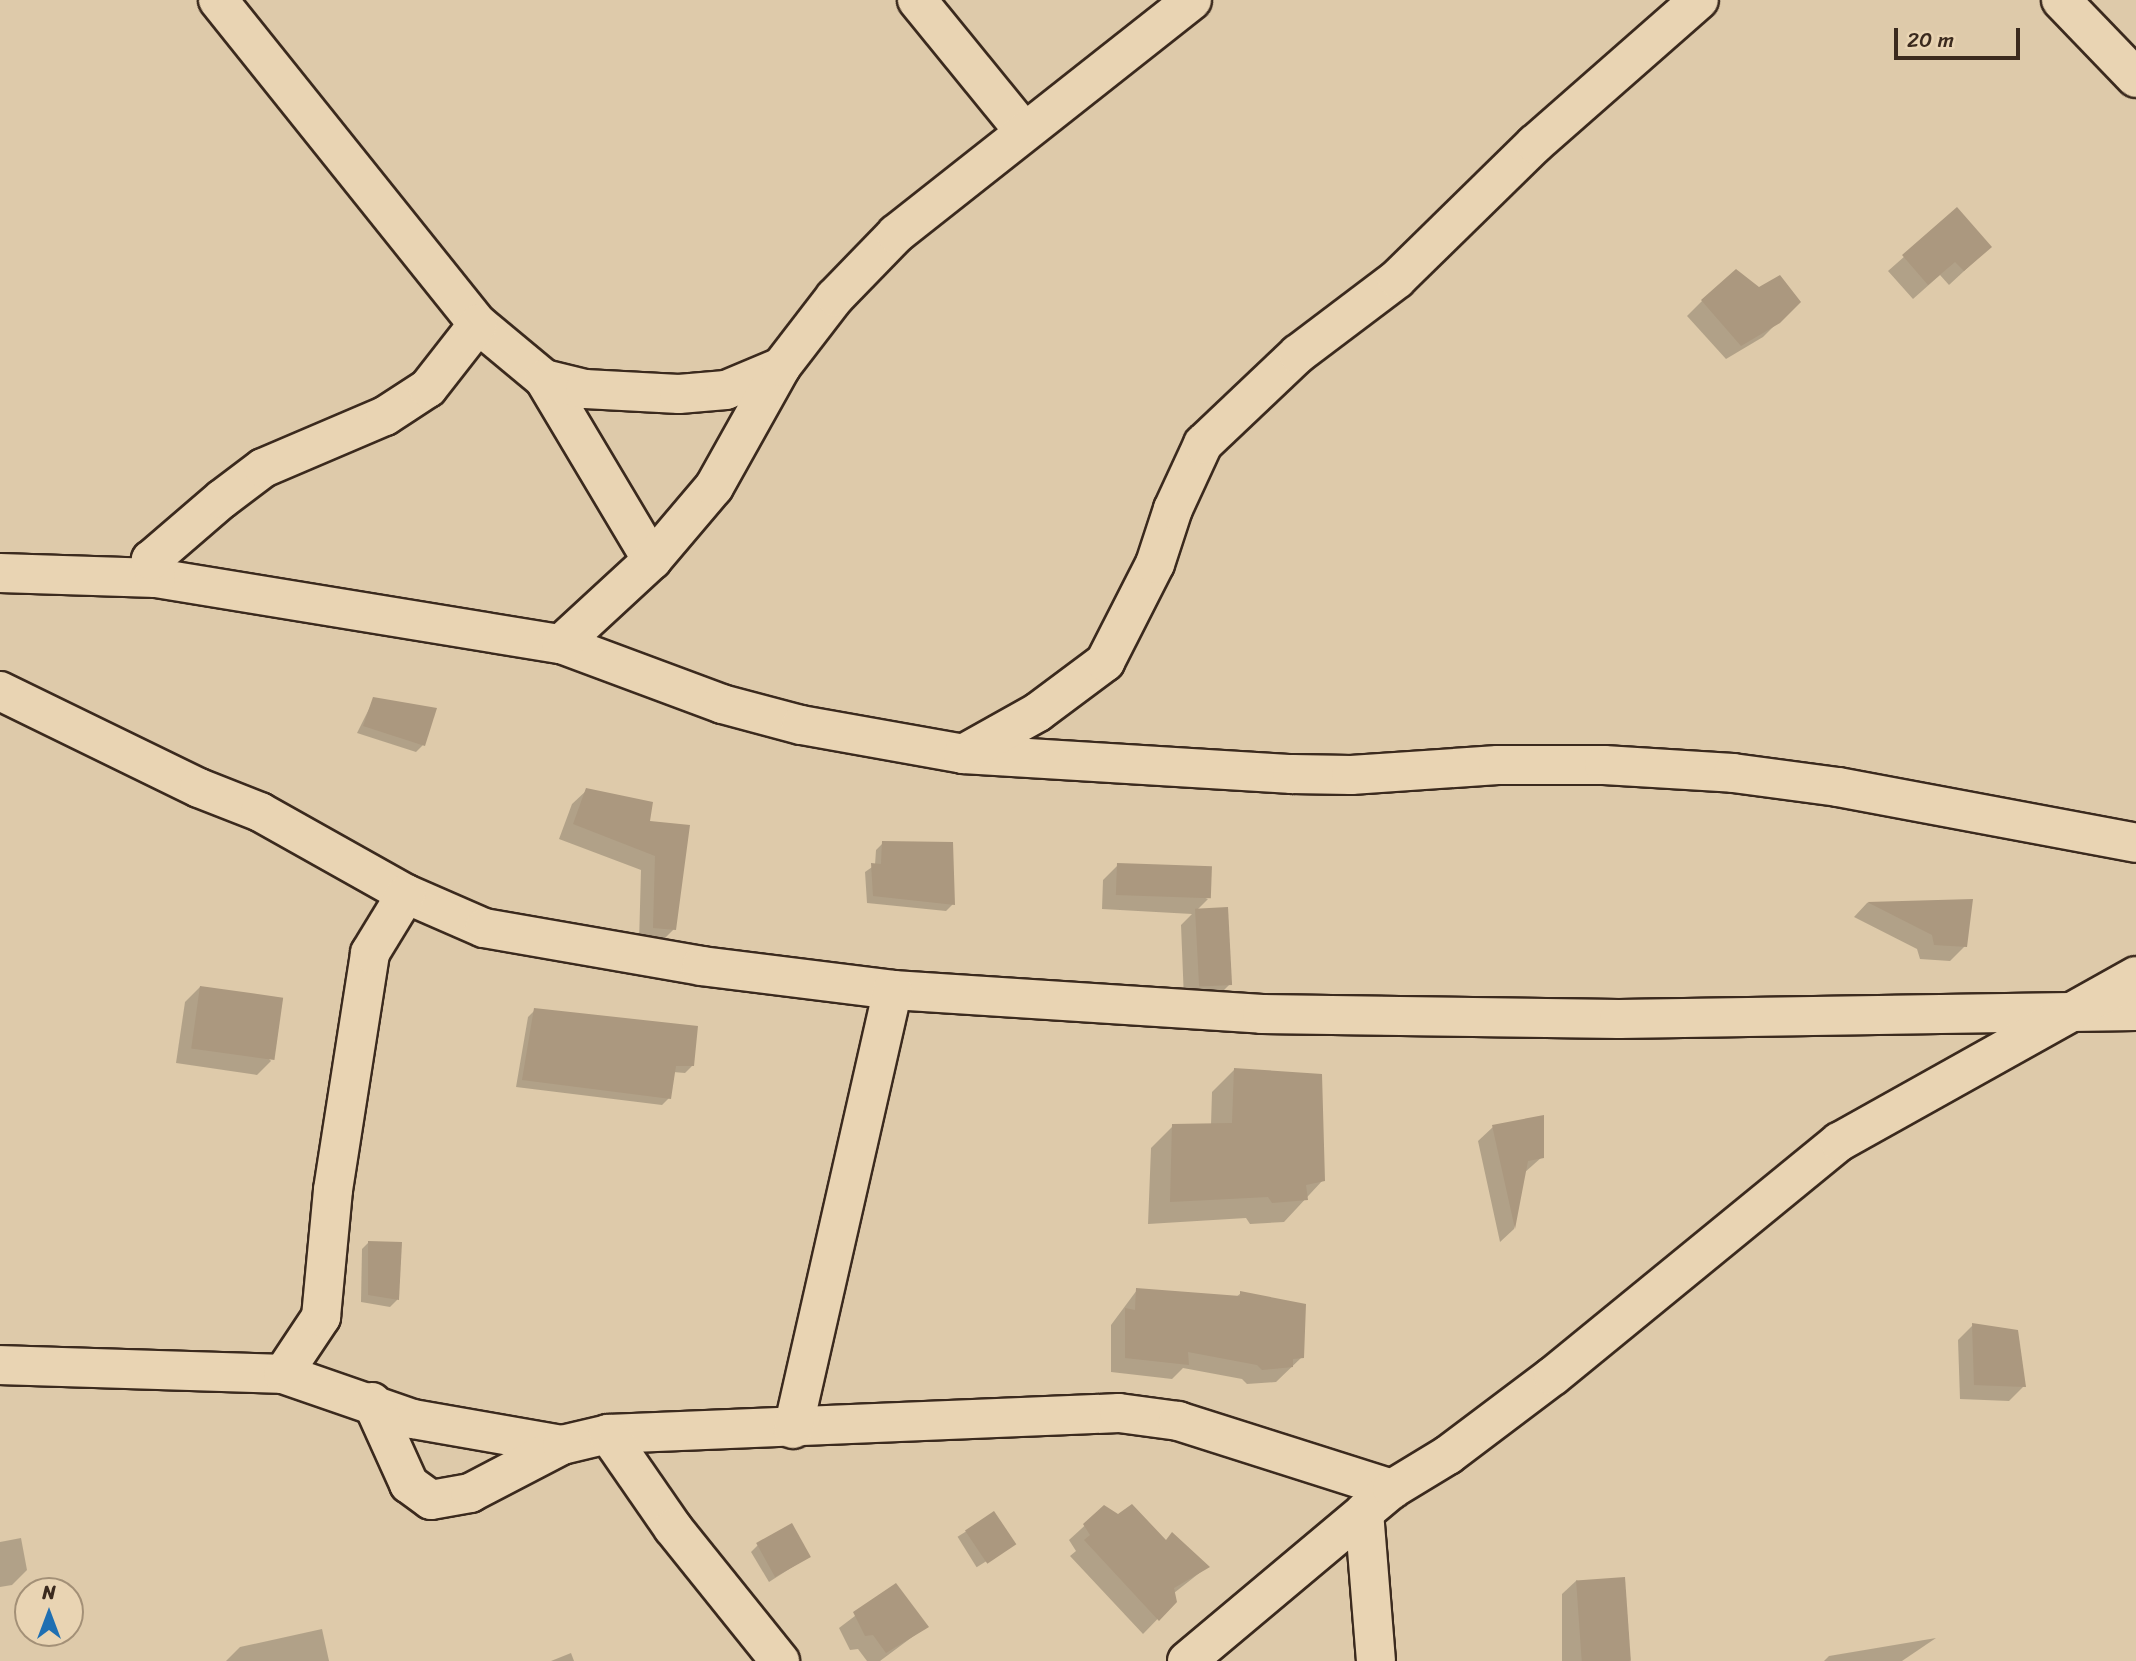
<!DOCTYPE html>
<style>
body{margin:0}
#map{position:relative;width:2136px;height:1661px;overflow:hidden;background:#decaaa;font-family:Sriracha,sans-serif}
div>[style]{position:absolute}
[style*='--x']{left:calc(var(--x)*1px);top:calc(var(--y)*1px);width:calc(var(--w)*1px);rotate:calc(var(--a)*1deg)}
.shadow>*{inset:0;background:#0003;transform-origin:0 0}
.building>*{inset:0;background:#ab987f;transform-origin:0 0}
.roads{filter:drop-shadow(2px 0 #3b2a1e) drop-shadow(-2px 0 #3b2a1e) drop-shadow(0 2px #3b2a1e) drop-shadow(0 -2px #3b2a1e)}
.minor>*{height:38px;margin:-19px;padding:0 19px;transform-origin:19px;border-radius:19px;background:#e9d4b3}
span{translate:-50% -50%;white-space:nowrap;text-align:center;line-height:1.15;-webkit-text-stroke:5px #e9d4b3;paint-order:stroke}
.north{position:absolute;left:14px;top:1577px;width:70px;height:70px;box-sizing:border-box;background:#e9d4b3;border:2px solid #a39077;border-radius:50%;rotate:0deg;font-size:19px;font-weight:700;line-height:28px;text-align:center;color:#3b2a1e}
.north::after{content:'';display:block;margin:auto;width:24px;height:32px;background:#1f6fb2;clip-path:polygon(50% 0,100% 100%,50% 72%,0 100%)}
.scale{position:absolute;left:1894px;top:28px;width:126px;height:32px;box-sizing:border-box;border:4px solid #3b2a1e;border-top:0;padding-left:9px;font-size:21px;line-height:24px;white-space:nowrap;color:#3b2a1e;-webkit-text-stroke:5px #e9d4b3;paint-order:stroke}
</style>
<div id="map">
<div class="shadow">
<div style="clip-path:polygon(1957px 210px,1990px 247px,1949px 285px,1940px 275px,1913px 299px,1888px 271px)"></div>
<div style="clip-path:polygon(1759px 289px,1798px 302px,1763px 337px,1726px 359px,1687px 316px,1702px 301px)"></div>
<div style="clip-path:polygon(374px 699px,423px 745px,416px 752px,357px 733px)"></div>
<div style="clip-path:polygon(587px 790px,648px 823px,674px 929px,659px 944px,639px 942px,641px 870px,559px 839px,572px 804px)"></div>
<div style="clip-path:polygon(883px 843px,953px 904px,946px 911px,867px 903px,865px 872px,875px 865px,876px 850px)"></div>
<div style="clip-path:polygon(1118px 865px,1208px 899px,1196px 911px,1230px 984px,1215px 999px,1184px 1000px,1181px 925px,1192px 914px,1102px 909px,1103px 880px)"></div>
<div style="clip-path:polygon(1971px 901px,1965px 946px,1950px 961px,1920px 959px,1917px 949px,1854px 917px,1867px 903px)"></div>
<div style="clip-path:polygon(200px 987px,271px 1061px,257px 1075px,176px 1063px,185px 1002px)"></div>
<div style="clip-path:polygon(535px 1010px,692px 1066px,685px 1073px,673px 1072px,669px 1098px,662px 1105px,516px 1087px,528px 1017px)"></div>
<div style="clip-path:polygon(1234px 1070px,1323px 1180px,1284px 1222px,1250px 1224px,1246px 1218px,1148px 1224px,1151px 1148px,1173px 1126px,1211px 1125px,1212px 1092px)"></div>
<div style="clip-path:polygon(1493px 1127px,1542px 1157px,1524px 1173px,1514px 1229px,1500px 1242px,1478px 1141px)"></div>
<div style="clip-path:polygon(369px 1242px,400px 1244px,397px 1300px,390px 1307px,361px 1302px,362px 1249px)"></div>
<div style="clip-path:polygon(1137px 1290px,1235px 1298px,1241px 1293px,1302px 1357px,1276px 1382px,1247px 1384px,1242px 1379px,1183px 1368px,1172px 1379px,1111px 1372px,1111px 1325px)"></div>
<div style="clip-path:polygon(1973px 1325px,2024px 1386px,2009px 1401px,1960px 1399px,1958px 1340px)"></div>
<div style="clip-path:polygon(1104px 1508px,1207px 1567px,1174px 1593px,1175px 1601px,1143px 1634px,1070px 1556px,1076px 1551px,1069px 1540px)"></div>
<div style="left:994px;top:1514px;width:36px;height:43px;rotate:58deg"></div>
<div style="clip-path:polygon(21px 1538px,27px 1570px,12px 1585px,0 1587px,0 1542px)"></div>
<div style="clip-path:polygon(758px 1545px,808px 1557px,769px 1582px,751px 1552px)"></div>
<div style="clip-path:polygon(1577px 1580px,1630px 1661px,1562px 1661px,1562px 1594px)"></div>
<div style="clip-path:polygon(896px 1585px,927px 1626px,880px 1661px,867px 1661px,858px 1649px,850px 1650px,839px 1628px)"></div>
<div style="clip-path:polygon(322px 1629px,329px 1661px,226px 1661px,240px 1647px)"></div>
<div style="clip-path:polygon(1936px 1638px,1902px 1661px,1824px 1661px,1829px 1656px)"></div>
<div style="clip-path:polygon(571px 1653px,574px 1661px,551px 1661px)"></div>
</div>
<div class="building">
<div style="clip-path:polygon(1957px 207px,1992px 247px,1964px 271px,1955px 262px,1928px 285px,1902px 255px)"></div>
<div style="clip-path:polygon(1736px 269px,1759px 287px,1780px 275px,1801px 302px,1780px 323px,1741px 346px,1701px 300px)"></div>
<div style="clip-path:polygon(373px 697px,437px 708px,425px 746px,363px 726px)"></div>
<div style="clip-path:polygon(586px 788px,653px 802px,650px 821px,690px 825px,676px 930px,653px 928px,655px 856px,573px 824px)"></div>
<div style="clip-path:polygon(882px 841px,953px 842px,955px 905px,873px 896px,871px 863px,881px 864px)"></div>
<div style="left:1117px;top:863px;width:95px;height:32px;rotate:2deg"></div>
<div style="clip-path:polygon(1973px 899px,1967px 947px,1934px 945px,1932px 935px,1867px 902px)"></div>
<div style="left:1228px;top:907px;width:78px;height:33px;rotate:87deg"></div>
<div style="left:200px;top:986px;width:84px;height:63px;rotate:8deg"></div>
<div style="clip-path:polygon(534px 1008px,698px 1026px,694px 1066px,676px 1066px,671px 1099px,522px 1080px)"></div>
<div style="clip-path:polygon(1234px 1068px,1322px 1074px,1325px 1181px,1306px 1185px,1308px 1200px,1272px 1203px,1268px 1197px,1170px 1202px,1172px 1124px,1232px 1123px)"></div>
<div style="clip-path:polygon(1544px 1115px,1544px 1158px,1528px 1161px,1515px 1229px,1492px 1125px)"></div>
<div style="clip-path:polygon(368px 1241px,402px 1242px,399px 1300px,368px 1295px)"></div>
<div style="clip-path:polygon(1136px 1288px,1240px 1296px,1240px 1291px,1306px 1304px,1304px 1358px,1293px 1359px,1293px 1367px,1262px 1370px,1257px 1365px,1188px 1352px,1189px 1365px,1125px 1358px,1125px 1308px,1135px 1310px)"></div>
<div style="clip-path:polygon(1972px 1323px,2018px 1330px,2026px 1387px,1974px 1385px)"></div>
<div style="clip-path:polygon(1132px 1504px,1166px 1540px,1172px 1532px,1210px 1567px,1174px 1588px,1177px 1602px,1159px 1621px,1084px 1540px,1090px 1535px,1083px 1524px,1104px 1505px,1118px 1514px)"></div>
<div style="left:994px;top:1511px;width:40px;height:35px;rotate:56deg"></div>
<div style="left:792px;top:1523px;width:39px;height:41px;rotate:61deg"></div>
<div style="left:1625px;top:1577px;width:84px;height:49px;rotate:86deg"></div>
<div style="clip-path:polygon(896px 1583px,929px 1627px,886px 1653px,873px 1635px,865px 1636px,853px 1612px)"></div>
</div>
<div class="roads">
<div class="minor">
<div style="--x:218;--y:0;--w:415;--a:51.3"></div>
<div style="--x:478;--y:324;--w:86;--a:39.8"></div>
<div style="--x:544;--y:379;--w:211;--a:59.2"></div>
<div style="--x:917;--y:0;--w:168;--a:50.8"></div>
<div style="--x:2061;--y:0;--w:108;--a:46.1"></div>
<div style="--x:544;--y:379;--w:42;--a:13.7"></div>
<div style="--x:585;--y:389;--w:94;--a:3"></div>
<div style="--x:679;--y:394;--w:47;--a:-4.9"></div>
<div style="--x:726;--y:390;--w:60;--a:-22.7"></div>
<div style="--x:0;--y:573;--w:156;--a:1.8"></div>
<div style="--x:156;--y:578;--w:410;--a:9.3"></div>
<div style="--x:561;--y:644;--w:172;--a:20.4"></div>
<div style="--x:722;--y:704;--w:82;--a:14.9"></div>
<div style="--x:801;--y:725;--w:165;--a:10.1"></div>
<div style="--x:963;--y:754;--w:330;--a:3.5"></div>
<div style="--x:1292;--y:774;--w:59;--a:1"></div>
<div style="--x:1351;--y:775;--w:147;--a:-3.9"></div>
<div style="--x:1498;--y:765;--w:106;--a:0"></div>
<div style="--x:1604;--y:765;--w:129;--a:3.5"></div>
<div style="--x:1733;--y:773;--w:106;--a:7.6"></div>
<div style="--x:1838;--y:787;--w:303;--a:10.6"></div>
<div style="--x:156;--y:578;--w:19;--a:-106"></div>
<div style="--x:151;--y:560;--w:94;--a:-40.7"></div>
<div style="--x:222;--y:499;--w:51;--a:-37.1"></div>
<div style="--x:263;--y:468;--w:133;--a:-23.1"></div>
<div style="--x:385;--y:416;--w:51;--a:-33.1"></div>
<div style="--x:428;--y:388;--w:81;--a:-52"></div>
<div style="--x:561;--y:644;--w:124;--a:-42.7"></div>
<div style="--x:652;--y:560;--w:96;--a:-49.7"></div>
<div style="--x:714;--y:487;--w:137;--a:-60.8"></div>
<div style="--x:781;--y:367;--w:88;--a:-52.4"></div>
<div style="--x:835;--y:297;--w:88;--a:-45.9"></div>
<div style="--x:896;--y:234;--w:377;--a:-38.3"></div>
<div style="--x:0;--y:691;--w:221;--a:26"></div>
<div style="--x:199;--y:788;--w:66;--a:21.5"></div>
<div style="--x:260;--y:812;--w:167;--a:29.3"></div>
<div style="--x:406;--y:894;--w:85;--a:23.6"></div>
<div style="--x:484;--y:928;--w:220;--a:9.9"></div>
<div style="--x:701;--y:966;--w:193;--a:7.1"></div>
<div style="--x:893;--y:990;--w:370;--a:3.7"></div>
<div style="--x:1262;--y:1014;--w:357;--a:0.8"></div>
<div style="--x:1619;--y:1019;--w:517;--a:-0.89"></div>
<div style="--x:963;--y:754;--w:86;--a:-29.2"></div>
<div style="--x:1038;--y:712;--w:84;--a:-36.7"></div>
<div style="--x:1105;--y:662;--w:110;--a:-63"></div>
<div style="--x:1155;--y:564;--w:58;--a:-71.9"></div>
<div style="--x:1173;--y:509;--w:72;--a:-65.2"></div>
<div style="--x:1203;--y:444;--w:131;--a:-43.5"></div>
<div style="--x:1298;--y:354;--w:124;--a:-37.1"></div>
<div style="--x:1397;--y:279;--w:193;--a:-44.4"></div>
<div style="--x:1535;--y:144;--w:218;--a:-41.3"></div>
<div style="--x:0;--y:1365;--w:283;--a:1.8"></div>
<div style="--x:283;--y:1374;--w:138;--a:19.1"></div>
<div style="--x:413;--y:1419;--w:151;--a:9.9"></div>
<div style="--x:283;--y:1374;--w:69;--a:-56.3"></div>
<div style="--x:321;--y:1317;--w:128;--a:-84.6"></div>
<div style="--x:333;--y:1190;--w:240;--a:-81.1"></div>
<div style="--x:370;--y:953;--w:69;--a:-58.6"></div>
<div style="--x:372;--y:1402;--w:90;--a:65.7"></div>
<div style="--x:409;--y:1484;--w:27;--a:36"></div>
<div style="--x:431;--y:1500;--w:40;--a:-10"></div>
<div style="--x:470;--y:1493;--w:104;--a:-27.6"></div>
<div style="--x:562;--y:1445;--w:47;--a:-13.4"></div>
<div style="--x:608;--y:1434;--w:511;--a:-2.35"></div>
<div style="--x:1119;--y:1413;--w:60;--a:7.7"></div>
<div style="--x:1178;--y:1421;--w:225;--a:17.6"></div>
<div style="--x:793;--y:1429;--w:450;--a:-77.2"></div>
<div style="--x:608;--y:1434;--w:114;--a:55.3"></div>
<div style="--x:673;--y:1528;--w:171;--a:51.2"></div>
<div style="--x:1364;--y:1512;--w:149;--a:85.4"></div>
<div style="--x:1187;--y:1661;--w:268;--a:-40"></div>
<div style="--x:1392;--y:1489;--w:66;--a:-31.3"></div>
<div style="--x:1448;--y:1455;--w:131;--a:-37"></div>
<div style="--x:1553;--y:1376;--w:370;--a:-39.3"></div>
<div style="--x:1839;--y:1142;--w:340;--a:-29.2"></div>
</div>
</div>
<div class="north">N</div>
<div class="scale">20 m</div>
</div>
